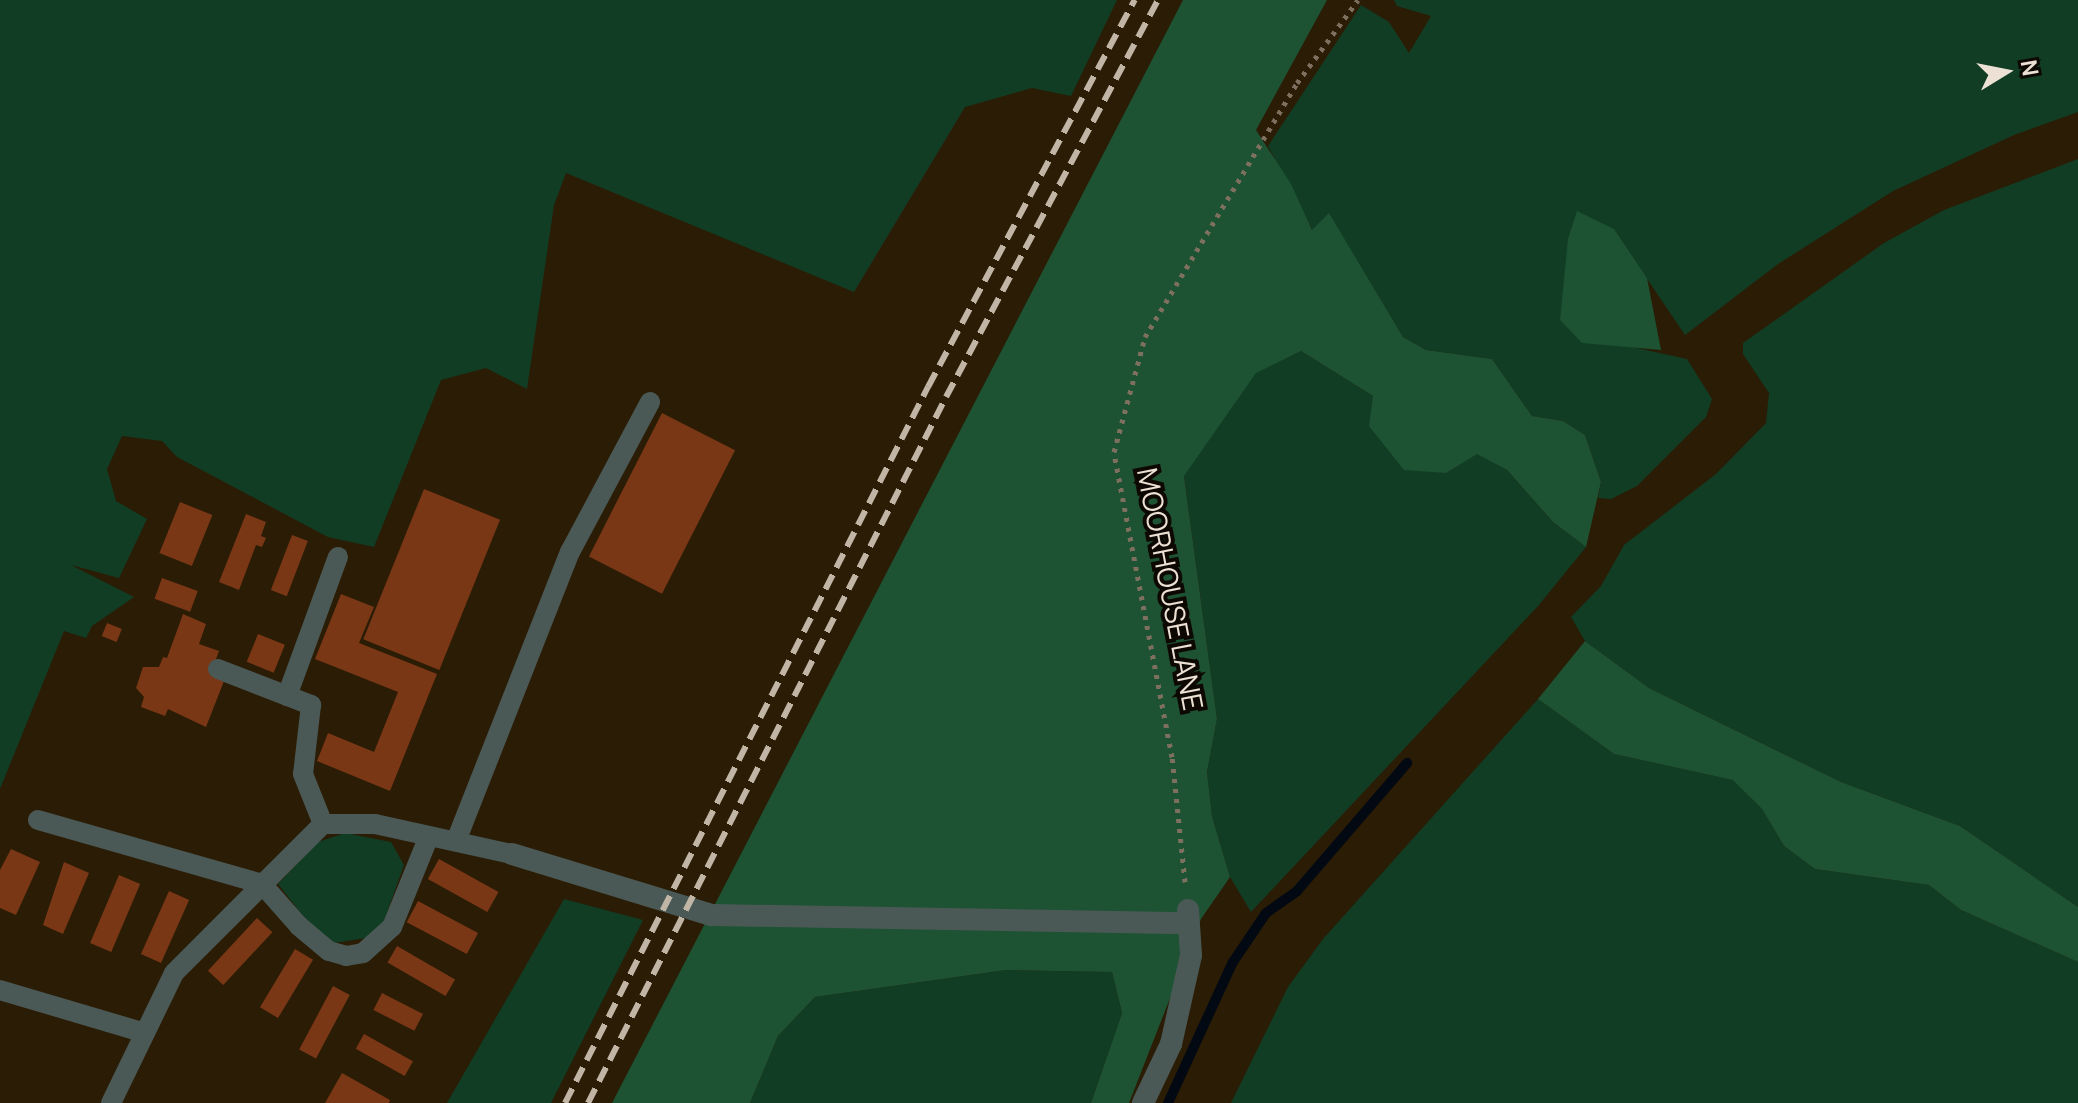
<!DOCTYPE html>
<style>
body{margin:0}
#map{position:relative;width:2078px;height:1103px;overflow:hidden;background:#2b1c05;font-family:Manrope,sans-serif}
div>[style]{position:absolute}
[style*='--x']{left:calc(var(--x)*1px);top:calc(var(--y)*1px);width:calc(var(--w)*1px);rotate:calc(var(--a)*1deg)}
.green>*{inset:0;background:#113d24}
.forest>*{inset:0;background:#1d5233}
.stream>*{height:10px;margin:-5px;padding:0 5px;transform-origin:5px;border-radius:5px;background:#020912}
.building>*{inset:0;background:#793715;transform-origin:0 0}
.path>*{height:5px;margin-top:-2.5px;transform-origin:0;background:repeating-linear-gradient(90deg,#7e705e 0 4px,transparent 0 10px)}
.service>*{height:20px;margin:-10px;padding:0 10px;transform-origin:10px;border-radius:10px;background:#4a5956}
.minor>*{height:22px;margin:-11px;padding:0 11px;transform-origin:11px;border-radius:11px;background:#4a5956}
.rail>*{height:6px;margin-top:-3px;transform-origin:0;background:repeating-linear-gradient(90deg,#c1b5a6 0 16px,transparent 0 24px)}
span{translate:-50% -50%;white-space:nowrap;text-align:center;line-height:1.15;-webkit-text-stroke:8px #0e0802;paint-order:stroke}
.street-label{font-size:28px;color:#ece1d4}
.north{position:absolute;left:1966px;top:32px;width:80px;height:80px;-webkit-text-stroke:6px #0e0802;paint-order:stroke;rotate:80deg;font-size:22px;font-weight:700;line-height:32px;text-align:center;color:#ece1d4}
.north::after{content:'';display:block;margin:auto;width:28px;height:36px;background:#ece1d4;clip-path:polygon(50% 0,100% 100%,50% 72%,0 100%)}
</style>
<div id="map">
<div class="green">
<div style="clip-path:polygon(0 0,1117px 0,1071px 96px,1032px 88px,965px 107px,854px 292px,566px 173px,554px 205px,527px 389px,486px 368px,441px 380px,374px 547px,328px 537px,177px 457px,162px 441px,122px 436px,107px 469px,116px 501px,147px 519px,119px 578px,71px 565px,134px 597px,92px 626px,86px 638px,64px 631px,0 789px)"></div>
<div style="clip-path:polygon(1394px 0,2078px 0,2078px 112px,2014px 135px,1893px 191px,1778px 264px,1685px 335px,1614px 230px,1565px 290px,1560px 320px,1623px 345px,1687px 359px,1712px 399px,1706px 417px,1637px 486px,1611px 499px,1598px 498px,1601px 482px,1585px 435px,1563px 421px,1532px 416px,1492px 359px,1426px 350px,1403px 337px,1329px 214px,1313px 231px,1268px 146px,1361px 5px,1389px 22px,1409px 53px,1431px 16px,1397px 6px)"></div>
<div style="clip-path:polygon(2078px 159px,2078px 907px,1960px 826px,1841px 782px,1649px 688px,1585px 641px,1571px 617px,1601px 586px,1624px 545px,1716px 474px,1766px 423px,1769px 393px,1743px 354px,1743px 343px,1884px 243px,1944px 210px)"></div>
<div style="clip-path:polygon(1301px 351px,1373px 396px,1446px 473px,1477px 453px,1507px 470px,1553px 522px,1586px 547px,1538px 606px,1251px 912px,1230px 877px,1212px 816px,1207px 772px,1217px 719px,1184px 475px,1255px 373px)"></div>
<div style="clip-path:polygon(1538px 699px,1614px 754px,1734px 780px,1762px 809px,1784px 846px,1815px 869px,1929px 885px,1961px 910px,2078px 962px,2078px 1103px,1231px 1103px,1288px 987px,1323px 939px)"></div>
<div style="clip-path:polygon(345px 833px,391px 842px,404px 865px,384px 921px,372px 937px,334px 943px,315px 931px,278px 884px,318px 842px)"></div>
<div style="clip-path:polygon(564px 899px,643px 920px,551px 1103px,447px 1103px)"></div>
<div style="clip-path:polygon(1006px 970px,1112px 972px,1122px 1013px,1091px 1103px,750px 1103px,778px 1036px,815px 997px)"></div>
</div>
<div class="forest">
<div style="clip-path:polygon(1183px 0,1327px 0,1256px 130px,1291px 184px,1312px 230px,1329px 213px,1403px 337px,1426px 350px,1492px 359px,1532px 416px,1563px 421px,1585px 435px,1601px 482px,1586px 547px,1553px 522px,1507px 470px,1477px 454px,1446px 473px,1404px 470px,1369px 426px,1373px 396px,1301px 351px,1256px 373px,1184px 476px,1217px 719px,1207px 772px,1212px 816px,1230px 877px,1201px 919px,1129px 1103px,1091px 1103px,1122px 1013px,1112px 972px,1006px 970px,815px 997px,778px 1036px,750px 1103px,612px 1103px)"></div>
<div style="clip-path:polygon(1577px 211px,1614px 229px,1647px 278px,1661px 350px,1582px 343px,1560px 320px,1568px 239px)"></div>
<div style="clip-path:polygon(1585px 641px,1649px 688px,1841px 782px,1960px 826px,2078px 907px,2078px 962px,1961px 910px,1929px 885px,1815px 869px,1784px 846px,1762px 809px,1733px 780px,1614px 754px,1538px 699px)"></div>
</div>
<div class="stream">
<div style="--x:1168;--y:1103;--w:155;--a:-65.3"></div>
<div style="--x:1233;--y:962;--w:59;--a:-56"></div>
<div style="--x:1266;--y:913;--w:38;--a:-35"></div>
<div style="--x:1297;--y:891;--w:169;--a:-49.3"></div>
</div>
<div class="building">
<div style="left:662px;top:413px;width:82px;height:161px;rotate:27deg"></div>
<div style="left:424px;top:489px;width:82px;height:162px;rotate:22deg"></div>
<div style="left:180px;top:502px;width:35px;height:55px;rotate:22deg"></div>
<div style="clip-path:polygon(246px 514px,266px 522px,261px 536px,266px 538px,262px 547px,256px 545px,239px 590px,219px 582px)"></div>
<div style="left:292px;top:535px;width:17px;height:59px;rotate:21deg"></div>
<div style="left:162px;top:578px;width:38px;height:22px;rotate:20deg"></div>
<div style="clip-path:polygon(341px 594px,374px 607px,359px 643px,437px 674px,390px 791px,317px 761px,328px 733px,374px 752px,398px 692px,315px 659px)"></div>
<div style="clip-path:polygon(183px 614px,206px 624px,199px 644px,219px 651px,210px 675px,224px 681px,206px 727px,168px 709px,165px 716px,141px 707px,144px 697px,136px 688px,143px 667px,159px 667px,163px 657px,167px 658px)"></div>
<div style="left:107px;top:623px;width:16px;height:14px;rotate:22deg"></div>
<div style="left:258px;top:634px;width:29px;height:30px;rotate:22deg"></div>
<div style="clip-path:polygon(11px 849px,40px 862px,16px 915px,0 908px,0 870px)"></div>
<div style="left:439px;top:859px;width:68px;height:23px;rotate:29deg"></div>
<div style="clip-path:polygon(64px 862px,89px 873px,63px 934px,43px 925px)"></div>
<div style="left:119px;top:875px;width:23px;height:74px;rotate:23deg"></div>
<div style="left:169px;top:891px;width:22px;height:69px;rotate:24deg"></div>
<div style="left:418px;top:901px;width:68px;height:24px;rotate:28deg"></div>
<div style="left:257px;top:918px;width:21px;height:72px;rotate:43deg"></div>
<div style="left:397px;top:946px;width:67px;height:19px;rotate:30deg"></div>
<div style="left:295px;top:949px;width:21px;height:68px;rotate:31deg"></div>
<div style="left:333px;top:986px;width:19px;height:72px;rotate:28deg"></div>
<div style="left:382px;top:993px;width:46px;height:19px;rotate:27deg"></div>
<div style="left:364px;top:1034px;width:56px;height:17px;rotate:29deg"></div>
<div style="clip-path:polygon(342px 1073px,390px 1100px,389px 1103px,325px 1103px)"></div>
</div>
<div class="path">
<div style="--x:1185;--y:882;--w:126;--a:-95.9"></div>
<div style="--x:1172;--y:757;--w:310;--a:-100.8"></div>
<div style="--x:1114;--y:452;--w:119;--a:-74.9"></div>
<div style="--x:1145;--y:337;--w:296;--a:-59.1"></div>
<div style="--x:1297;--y:83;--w:103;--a:-53.7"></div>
</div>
<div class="service">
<div style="--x:218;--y:669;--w:100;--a:21.2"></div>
<div style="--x:311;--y:705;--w:69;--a:96.6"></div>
<div style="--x:303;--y:774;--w:54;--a:68.2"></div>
<div style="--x:287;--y:696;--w:148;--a:-69.9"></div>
<div style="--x:38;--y:820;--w:233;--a:15.9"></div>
<div style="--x:262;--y:884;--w:56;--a:48.6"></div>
<div style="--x:299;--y:926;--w:39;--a:40"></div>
<div style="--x:329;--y:951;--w:18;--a:16"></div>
<div style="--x:346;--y:956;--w:17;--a:-10"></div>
<div style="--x:363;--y:953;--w:39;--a:-42"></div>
<div style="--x:392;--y:927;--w:98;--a:-67.9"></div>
<div style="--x:456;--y:841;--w:311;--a:-68.5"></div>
<div style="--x:570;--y:552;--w:170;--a:-61.9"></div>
<div style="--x:0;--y:990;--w:151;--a:16.5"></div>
<div style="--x:111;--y:1103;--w:144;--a:-64.1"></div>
<div style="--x:174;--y:973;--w:211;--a:-45"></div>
<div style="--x:323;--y:824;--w:52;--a:0"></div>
<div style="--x:375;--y:824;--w:140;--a:12.4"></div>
</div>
<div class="minor">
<div style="--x:512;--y:854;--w:209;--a:17"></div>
<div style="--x:712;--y:915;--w:476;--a:1"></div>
<div style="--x:1143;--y:1103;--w:65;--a:-64.6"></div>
<div style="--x:1171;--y:1044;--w:91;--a:-77.3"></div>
<div style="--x:1191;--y:955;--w:45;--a:-93.8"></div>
</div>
<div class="rail">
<div style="--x:565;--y:1103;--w:803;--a:-63.12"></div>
<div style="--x:928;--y:387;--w:439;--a:-61.9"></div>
<div style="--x:588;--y:1103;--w:792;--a:-63.11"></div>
<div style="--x:946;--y:397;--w:450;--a:-61.9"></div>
</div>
<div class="street-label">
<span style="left:1171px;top:589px;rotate:79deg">MOORHOUSE LANE</span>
</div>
<div class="north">N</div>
</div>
